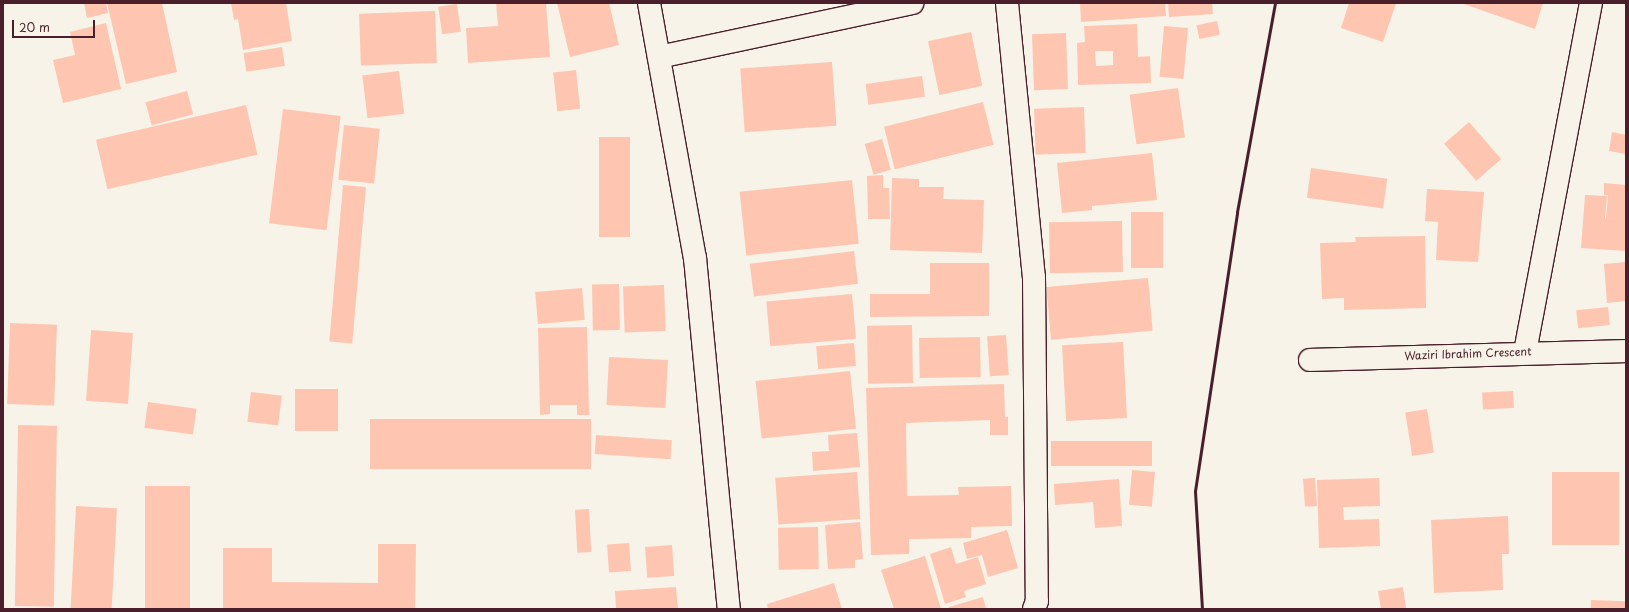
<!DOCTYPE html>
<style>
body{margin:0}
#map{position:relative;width:1629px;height:612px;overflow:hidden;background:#f7f3e8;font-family:"Playpen Sans",sans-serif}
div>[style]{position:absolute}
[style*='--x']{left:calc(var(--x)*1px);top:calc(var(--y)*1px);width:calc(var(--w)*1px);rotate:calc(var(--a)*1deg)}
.building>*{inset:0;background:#fec6b1;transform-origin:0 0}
.roads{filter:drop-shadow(1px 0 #4a1f2b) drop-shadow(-1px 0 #4a1f2b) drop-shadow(0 1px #4a1f2b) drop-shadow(0 -1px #4a1f2b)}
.street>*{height:22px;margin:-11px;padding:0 11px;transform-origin:11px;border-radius:11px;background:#f7f3e8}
.secondary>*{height:22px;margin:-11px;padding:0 11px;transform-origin:11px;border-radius:11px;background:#f7f3e8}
.rail>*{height:3px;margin:-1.5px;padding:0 1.5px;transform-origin:1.5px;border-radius:1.5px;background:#4a1f2b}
span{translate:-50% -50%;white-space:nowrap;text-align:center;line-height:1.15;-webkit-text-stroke:3px #f7f3e8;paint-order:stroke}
.street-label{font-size:11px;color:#4a1f2b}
.frame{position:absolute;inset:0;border:4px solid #4a1f2b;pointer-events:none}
.scale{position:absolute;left:12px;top:20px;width:83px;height:18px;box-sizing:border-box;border:2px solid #4a1f2b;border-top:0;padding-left:5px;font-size:12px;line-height:14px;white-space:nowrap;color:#4a1f2b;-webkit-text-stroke:3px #f7f3e8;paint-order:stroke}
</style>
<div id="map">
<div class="building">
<div style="clip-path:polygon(84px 3px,106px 3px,108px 13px,87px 18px)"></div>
<div style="clip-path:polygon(107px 3px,162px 3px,177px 72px,126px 84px)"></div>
<div style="clip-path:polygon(231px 3px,286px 3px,292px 41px,243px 50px,238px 19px,234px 20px)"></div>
<div style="clip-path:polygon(496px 3px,546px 3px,550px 57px,468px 63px,466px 28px,498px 26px)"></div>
<div style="clip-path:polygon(557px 3px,609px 3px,619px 45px,570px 57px)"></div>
<div style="clip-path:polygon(1080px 3px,1165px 3px,1166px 16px,1081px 22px)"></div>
<div style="clip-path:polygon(1168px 3px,1212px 3px,1213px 14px,1169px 17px)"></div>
<div style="clip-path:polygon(1349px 3px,1396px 3px,1383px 42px,1341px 28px)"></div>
<div style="clip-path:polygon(1461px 3px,1543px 3px,1535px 29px)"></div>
<div style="left:457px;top:4px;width:28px;height:19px;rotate:82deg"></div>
<div style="left:435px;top:11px;width:52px;height:76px;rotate:88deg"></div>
<div style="left:1217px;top:21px;width:14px;height:21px;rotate:78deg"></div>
<div style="clip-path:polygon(106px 23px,121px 89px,63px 103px,53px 60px,75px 55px,70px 32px)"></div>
<div style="clip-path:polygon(evenodd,1137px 24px,1138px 57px,1150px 56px,1151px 83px,1078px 85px,1077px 43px,1085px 42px,1084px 26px,1137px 24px,1095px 51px,1113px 51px,1113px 65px,1096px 66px,1095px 51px)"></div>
<div style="left:1164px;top:26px;width:24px;height:51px;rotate:5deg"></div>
<div style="left:971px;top:32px;width:55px;height:44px;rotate:78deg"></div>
<div style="left:1066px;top:33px;width:56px;height:34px;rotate:88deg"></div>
<div style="left:282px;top:47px;width:19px;height:39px;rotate:81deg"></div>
<div style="left:832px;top:62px;width:64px;height:92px;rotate:86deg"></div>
<div style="left:576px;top:70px;width:39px;height:23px;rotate:84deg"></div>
<div style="left:399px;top:71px;width:43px;height:37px;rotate:83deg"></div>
<div style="left:922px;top:76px;width:21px;height:57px;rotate:82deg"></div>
<div style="left:1178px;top:88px;width:50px;height:49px;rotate:82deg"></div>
<div style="left:187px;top:91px;width:24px;height:43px;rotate:75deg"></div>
<div style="left:983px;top:102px;width:44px;height:102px;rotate:76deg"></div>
<div style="left:246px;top:105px;width:51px;height:154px;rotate:77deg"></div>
<div style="left:1084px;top:107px;width:46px;height:50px;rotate:88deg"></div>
<div style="left:283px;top:109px;width:58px;height:115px;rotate:7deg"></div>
<div style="left:1469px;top:122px;width:49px;height:33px;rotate:49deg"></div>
<div style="left:344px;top:125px;width:36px;height:55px;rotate:6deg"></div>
<div style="clip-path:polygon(1612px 132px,1626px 135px,1626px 154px,1609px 151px)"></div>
<div style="left:599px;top:137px;width:31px;height:100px"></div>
<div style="left:882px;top:139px;width:32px;height:18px;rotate:74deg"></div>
<div style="clip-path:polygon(1152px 153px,1157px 200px,1092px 206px,1092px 210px,1062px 213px,1057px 163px)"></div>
<div style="left:1311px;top:168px;width:77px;height:30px;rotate:8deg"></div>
<div style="clip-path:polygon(883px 175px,883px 188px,889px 188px,890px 219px,868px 219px,867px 176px)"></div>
<div style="clip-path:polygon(892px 178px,919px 179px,919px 187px,944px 187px,943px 199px,984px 200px,982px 253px,890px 250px)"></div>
<div style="left:852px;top:180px;width:64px;height:113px;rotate:84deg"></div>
<div style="clip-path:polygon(1604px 183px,1626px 185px,1626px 251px,1581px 248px,1585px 195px,1607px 196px,1605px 218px,1621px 219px,1606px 218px,1608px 195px,1604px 195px)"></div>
<div style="left:343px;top:185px;width:23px;height:157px;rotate:5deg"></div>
<div style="clip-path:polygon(1427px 189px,1484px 192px,1478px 262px,1436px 260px,1438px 222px,1425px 221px)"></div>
<div style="left:1131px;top:212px;width:32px;height:56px"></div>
<div style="left:1122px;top:221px;width:51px;height:73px;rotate:89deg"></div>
<div style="clip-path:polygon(1425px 236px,1426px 308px,1344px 310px,1344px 298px,1322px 299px,1320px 243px,1356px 242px,1355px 237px)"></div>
<div style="left:854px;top:251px;width:33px;height:105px;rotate:83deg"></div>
<div style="clip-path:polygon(1626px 262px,1626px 301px,1607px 303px,1604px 264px)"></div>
<div style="clip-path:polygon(930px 263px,989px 263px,989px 316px,870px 317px,870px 294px,930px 294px)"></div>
<div style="left:1148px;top:278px;width:53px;height:102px;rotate:85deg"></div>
<div style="left:619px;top:284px;width:46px;height:27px;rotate:89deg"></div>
<div style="left:664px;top:285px;width:46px;height:41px;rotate:88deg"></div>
<div style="left:582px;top:288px;width:32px;height:47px;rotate:85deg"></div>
<div style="left:852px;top:294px;width:45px;height:86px;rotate:85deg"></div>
<div style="left:1608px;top:307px;width:18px;height:32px;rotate:84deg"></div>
<div style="left:10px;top:323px;width:47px;height:81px;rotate:2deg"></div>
<div style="left:912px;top:325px;width:58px;height:45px;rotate:89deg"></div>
<div style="clip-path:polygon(587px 327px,589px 415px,577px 415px,577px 405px,550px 405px,550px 414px,540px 415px,538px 328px)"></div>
<div style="left:91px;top:330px;width:42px;height:71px;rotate:4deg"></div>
<div style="left:1006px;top:335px;width:40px;height:19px;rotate:86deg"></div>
<div style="left:980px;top:337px;width:40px;height:61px;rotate:89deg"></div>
<div style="left:1123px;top:342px;width:76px;height:61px;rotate:87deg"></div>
<div style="left:854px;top:343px;width:23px;height:38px;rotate:85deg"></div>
<div style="left:609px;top:357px;width:59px;height:48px;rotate:3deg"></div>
<div style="left:850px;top:371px;width:58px;height:95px;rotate:84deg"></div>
<div style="clip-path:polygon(1004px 384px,1005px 417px,1008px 417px,1008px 435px,990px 435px,990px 420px,906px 423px,907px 496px,959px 495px,958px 487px,1011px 486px,1012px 526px,971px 527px,971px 538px,909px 539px,909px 554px,871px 555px,866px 388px)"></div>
<div style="left:295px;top:389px;width:43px;height:42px"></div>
<div style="left:1513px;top:391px;width:17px;height:31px;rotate:87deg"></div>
<div style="left:251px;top:392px;width:31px;height:30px;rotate:7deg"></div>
<div style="left:148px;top:402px;width:49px;height:26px;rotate:8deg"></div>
<div style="left:1427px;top:409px;width:44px;height:22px;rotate:81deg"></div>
<div style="left:370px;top:419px;width:221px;height:50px"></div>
<div style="left:18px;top:425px;width:39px;height:181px;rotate:1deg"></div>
<div style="clip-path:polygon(857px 433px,860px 467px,813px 471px,812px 452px,829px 451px,828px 435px)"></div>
<div style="left:596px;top:435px;width:76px;height:19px;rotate:4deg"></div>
<div style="left:1051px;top:441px;width:101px;height:25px"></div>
<div style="left:1132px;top:470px;width:23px;height:35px;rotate:5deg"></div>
<div style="left:857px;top:472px;width:47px;height:82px;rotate:86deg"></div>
<div style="left:1552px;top:472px;width:67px;height:73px"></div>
<div style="left:1315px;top:478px;width:28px;height:12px;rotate:86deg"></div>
<div style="clip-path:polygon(1379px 478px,1380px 506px,1343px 507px,1344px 520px,1379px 519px,1380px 546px,1319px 548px,1317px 480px)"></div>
<div style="clip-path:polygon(1119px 479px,1122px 526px,1095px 528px,1093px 502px,1055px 505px,1054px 484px)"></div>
<div style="left:145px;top:486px;width:45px;height:123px"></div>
<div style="left:76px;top:506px;width:41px;height:103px;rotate:3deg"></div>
<div style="left:589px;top:509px;width:43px;height:14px;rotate:87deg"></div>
<div style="clip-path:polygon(1508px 516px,1509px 554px,1502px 554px,1503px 590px,1434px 593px,1431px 520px)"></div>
<div style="clip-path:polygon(860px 522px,863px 559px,855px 560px,855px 568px,828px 569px,825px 525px)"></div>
<div style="left:818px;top:527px;width:42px;height:40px;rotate:89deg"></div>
<div style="clip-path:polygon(1007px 530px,1018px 568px,988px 577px,982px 555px,967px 559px,963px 543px)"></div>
<div style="left:629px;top:543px;width:28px;height:22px;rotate:86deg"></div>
<div style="clip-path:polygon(378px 544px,416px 544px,415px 609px,223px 609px,223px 548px,272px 548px,272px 582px,378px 583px)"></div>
<div style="left:672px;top:545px;width:31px;height:27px;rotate:86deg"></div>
<div style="clip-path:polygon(951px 547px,956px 564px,978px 557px,986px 584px,964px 591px,966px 597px,945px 604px,930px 554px)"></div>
<div style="clip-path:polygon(925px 556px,941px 609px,894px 609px,881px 570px)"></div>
<div style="clip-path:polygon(834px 583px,842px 609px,768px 609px,767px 604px)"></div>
<div style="clip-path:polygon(676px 587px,678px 609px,616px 609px,615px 591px)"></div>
<div style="clip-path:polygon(1403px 587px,1406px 609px,1381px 609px,1378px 591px)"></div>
<div style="clip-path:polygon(983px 597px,986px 609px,949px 609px,949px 607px)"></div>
<div style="left:1591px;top:600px;width:35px;height:9px;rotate:2deg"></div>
</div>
<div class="roads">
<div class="street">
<div style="--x:1007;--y:3;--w:275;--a:84.4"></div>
<div style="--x:1034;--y:277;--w:324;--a:89.5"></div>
<div style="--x:1037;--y:601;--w:9;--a:111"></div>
<div style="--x:659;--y:57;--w:259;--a:-12"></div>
<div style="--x:1525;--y:352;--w:355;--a:-79.3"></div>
<div style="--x:1310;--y:360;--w:316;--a:-1.6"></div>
</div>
<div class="secondary">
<div style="--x:649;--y:3;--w:259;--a:79.8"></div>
<div style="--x:695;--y:258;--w:353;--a:84.5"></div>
</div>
</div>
<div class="rail">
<div style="--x:1202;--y:609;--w:118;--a:-93.4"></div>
<div style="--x:1195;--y:491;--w:282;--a:-81.4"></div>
<div style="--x:1237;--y:212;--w:212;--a:-79.7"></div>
</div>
<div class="street-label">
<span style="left:1468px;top:354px;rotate:-2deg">Waziri Ibrahim Crescent</span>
</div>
<div class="frame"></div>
<div class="scale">20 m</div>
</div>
